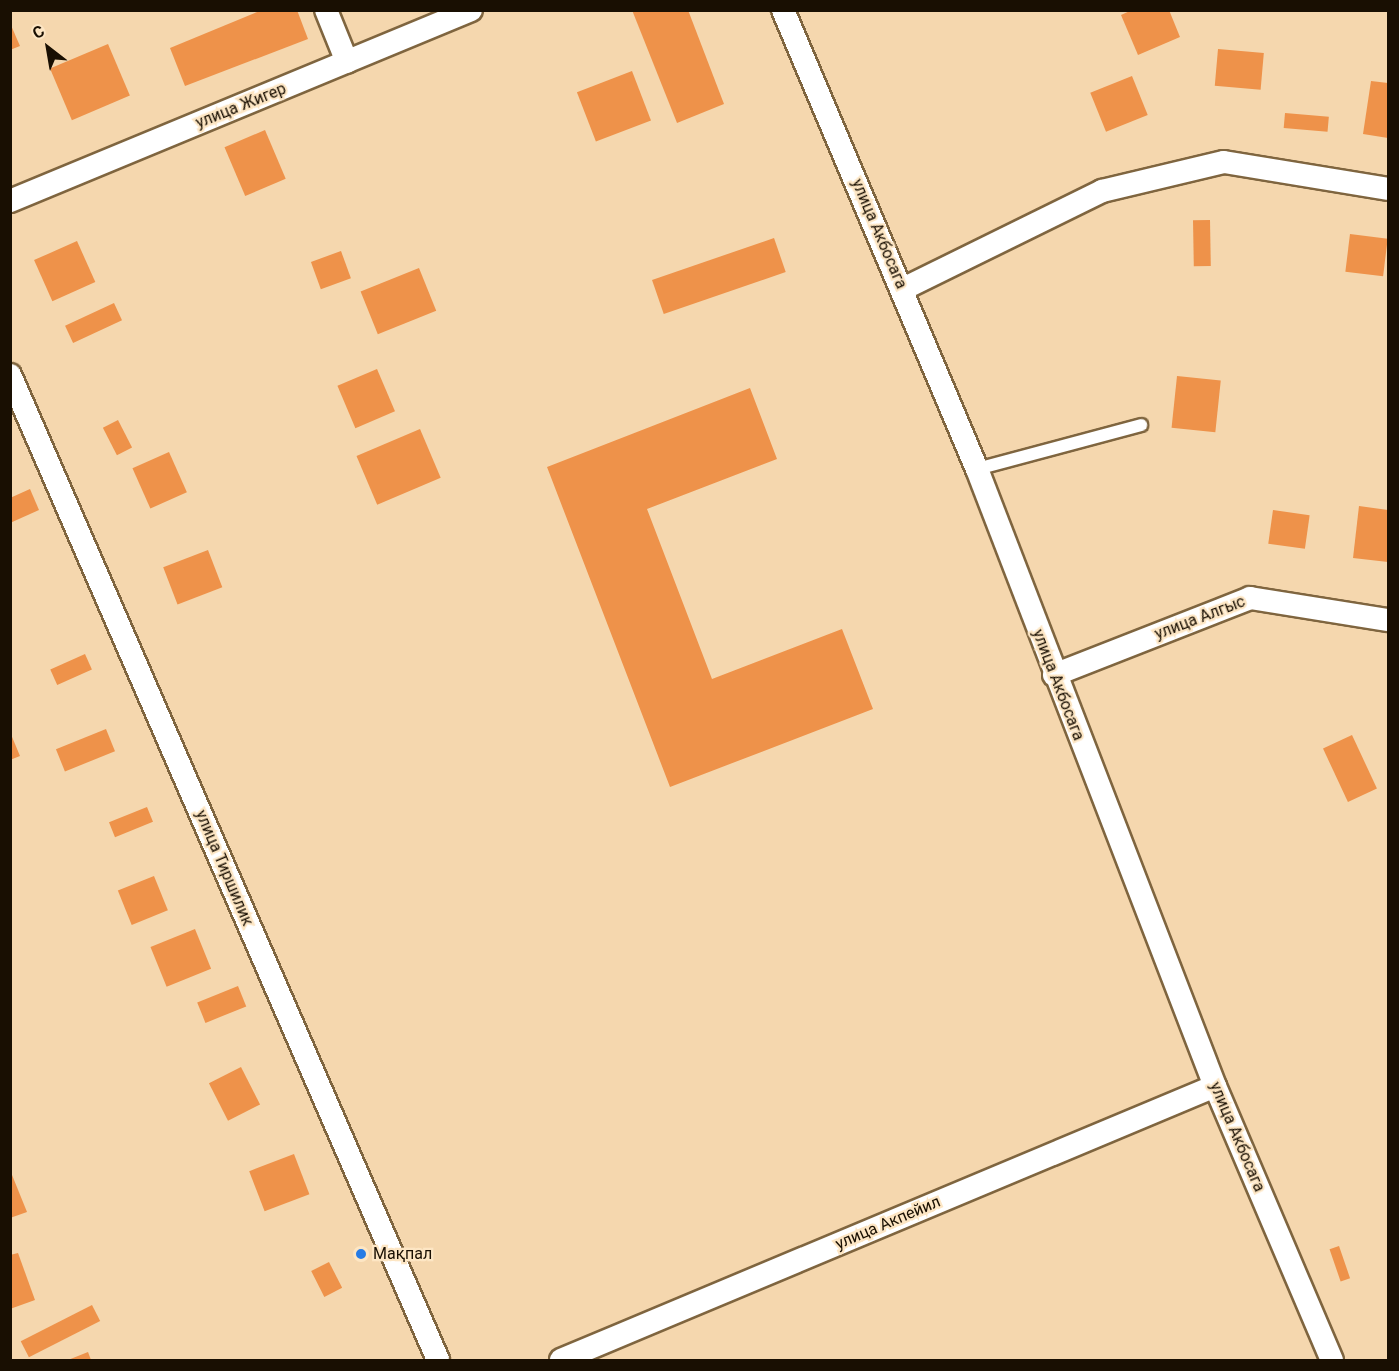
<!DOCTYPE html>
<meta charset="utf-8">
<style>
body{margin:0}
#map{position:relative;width:1399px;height:1371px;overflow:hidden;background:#f5d7ae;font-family:Roboto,sans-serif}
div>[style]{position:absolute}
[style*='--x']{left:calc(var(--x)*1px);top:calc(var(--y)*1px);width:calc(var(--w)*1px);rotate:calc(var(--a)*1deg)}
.building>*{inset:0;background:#ee924a;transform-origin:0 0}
.roads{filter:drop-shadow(2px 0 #7f653f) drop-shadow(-2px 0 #7f653f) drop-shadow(0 2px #7f653f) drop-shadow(0 -2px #7f653f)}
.lane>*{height:12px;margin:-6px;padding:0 6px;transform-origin:6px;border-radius:6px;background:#fff}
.street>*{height:22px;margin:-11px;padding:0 11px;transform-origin:11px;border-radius:11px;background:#fff}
.dots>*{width:16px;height:16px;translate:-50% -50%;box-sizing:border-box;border:3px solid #fde6c4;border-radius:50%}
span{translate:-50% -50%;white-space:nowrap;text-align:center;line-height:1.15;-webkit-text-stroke:4.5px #fde6c4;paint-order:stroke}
.street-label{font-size:16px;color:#190f02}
.poi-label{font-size:16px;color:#190f02}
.left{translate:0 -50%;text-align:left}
.frame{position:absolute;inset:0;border:12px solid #190f02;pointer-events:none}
.north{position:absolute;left:18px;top:18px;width:60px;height:60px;-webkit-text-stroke:4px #fde6c4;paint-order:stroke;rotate:329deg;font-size:16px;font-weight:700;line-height:24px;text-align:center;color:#190f02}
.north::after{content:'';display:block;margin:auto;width:21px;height:27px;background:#190f02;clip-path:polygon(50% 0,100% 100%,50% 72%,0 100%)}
</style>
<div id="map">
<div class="building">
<div style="clip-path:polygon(262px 10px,297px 10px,308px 39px,185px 86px,170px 48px)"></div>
<div style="clip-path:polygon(632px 10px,688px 10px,724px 104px,677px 123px)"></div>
<div style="clip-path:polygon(1132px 10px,1169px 10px,1180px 37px,1138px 55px,1121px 15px)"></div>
<div style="clip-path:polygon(10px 23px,20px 46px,10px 50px)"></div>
<div style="left:108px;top:44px;width:56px;height:63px;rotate:67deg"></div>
<div style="left:1218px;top:49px;width:46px;height:37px;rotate:5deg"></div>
<div style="left:632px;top:71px;width:53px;height:59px;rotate:69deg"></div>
<div style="left:1132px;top:76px;width:42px;height:45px;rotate:68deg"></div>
<div style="clip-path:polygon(1371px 81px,1388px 83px,1388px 138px,1363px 134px)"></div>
<div style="left:1285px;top:113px;width:44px;height:15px;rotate:5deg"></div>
<div style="left:265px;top:130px;width:53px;height:44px;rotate:67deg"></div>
<div style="left:1210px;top:220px;width:46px;height:17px;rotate:89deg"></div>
<div style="left:1350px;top:234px;width:38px;height:38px;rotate:7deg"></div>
<div style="left:774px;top:238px;width:36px;height:129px;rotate:71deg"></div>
<div style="left:77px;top:241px;width:45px;height:47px;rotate:66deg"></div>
<div style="left:341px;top:251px;width:29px;height:32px;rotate:70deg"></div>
<div style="left:419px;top:268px;width:46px;height:63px;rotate:68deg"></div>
<div style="left:114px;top:303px;width:19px;height:54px;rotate:65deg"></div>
<div style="left:377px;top:369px;width:46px;height:43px;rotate:67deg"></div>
<div style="left:1177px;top:376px;width:44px;height:52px;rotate:6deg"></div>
<div style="clip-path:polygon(750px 388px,777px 459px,647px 509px,712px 679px,842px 629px,873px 709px,670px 787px,547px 467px)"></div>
<div style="left:118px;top:420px;width:31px;height:17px;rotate:63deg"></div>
<div style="left:420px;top:429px;width:53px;height:69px;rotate:67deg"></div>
<div style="left:169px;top:452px;width:44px;height:40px;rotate:66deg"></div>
<div style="clip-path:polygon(30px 489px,39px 510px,10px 523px,10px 498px)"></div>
<div style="clip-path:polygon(1359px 506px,1388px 510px,1388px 562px,1353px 558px)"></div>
<div style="left:1273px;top:510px;width:37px;height:34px;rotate:8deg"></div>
<div style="left:208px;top:550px;width:40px;height:48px;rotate:69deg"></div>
<div style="left:85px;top:654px;width:17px;height:38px;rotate:66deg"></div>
<div style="left:106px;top:729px;width:24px;height:54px;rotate:68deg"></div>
<div style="clip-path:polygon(10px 732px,20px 756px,10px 760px)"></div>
<div style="left:1352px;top:735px;width:59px;height:32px;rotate:65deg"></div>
<div style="left:147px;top:807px;width:16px;height:41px;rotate:68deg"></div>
<div style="left:154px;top:876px;width:37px;height:39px;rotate:68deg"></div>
<div style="left:195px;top:929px;width:43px;height:48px;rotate:68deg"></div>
<div style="left:238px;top:986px;width:22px;height:44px;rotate:68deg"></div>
<div style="left:241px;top:1067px;width:42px;height:36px;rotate:63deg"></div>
<div style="left:294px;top:1154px;width:43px;height:48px;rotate:69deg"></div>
<div style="clip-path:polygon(10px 1170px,27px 1212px,10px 1218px)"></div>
<div style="left:1339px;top:1246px;width:34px;height:10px;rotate:71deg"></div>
<div style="clip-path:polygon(18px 1253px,35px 1300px,10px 1309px,10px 1255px)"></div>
<div style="left:329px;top:1262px;width:29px;height:20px;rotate:63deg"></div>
<div style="left:92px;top:1305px;width:18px;height:80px;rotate:63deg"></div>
<div style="clip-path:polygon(88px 1352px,91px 1360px,68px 1360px)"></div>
</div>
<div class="roads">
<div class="lane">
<div style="--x:977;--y:469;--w:170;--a:-15"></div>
</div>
<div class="street">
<div style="--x:326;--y:10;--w:56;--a:68"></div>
<div style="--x:783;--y:10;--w:498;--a:67.1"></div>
<div style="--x:977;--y:469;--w:661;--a:68.91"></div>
<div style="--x:1215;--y:1086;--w:298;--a:66.9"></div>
<div style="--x:10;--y:201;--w:499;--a:-22.5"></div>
<div style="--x:903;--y:289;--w:222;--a:-26.2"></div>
<div style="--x:1102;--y:191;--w:125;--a:-13.4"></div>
<div style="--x:1224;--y:162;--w:166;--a:9.3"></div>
<div style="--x:10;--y:375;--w:1074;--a:66.51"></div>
<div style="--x:1054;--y:675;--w:211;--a:-21.4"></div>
<div style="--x:1250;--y:598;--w:140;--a:9.1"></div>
<div style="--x:561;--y:1360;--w:709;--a:-22.73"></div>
</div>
</div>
<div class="dots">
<div style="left:361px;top:1254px;background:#267be5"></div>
</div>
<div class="street-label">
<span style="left:241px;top:106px;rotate:-22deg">улица Жигер</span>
<span style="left:879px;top:234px;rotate:67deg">улица Акбосага</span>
<span style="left:1200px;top:618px;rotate:-21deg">улица Алгыс</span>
<span style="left:1058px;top:685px;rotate:69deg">улица Акбосага</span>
<span style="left:224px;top:868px;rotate:67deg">улица Тиршилик</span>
<span style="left:1237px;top:1137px;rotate:67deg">улица Акбосага</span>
<span style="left:888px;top:1223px;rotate:-23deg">улица Акпейил</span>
</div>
<div class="poi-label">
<span class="left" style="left:373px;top:1254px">Мақпал</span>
</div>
<div class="frame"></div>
<div class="north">С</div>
</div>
